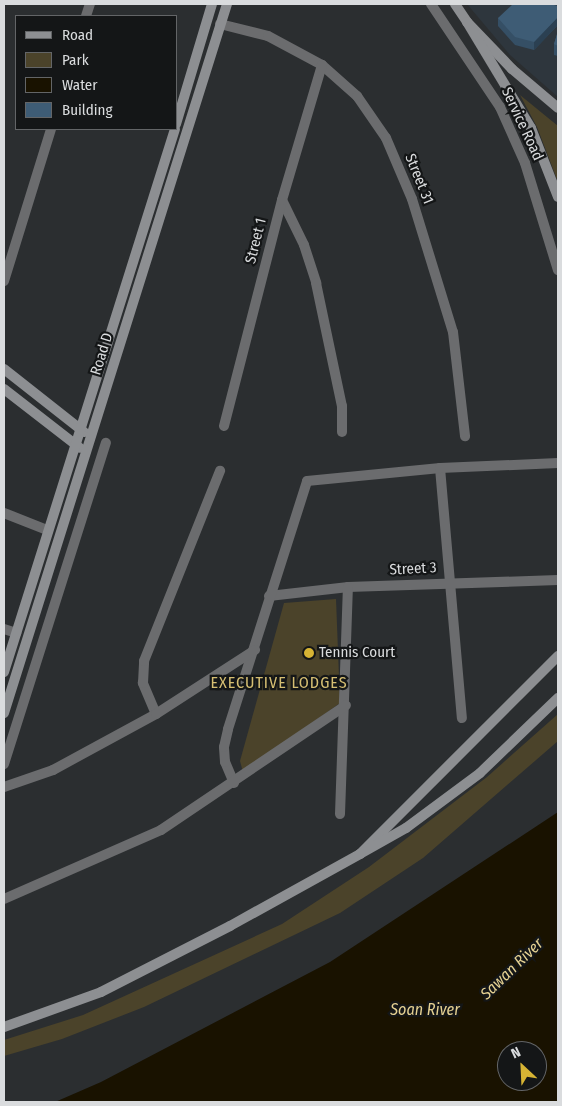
<!DOCTYPE html>
<style>
body{margin:0}
#map{position:relative;width:562px;height:1106px;overflow:hidden;background:#2b2e30;font-family:"Fira Sans Condensed",sans-serif}
div>[style]{position:absolute}
[style*='--x']{left:calc(var(--x)*1px);top:calc(var(--y)*1px);width:calc(var(--w)*1px);rotate:calc(var(--a)*1deg)}
.built>*{inset:0;background:#2e363d}
.green>*{inset:0;background:#4b432a}
.water>*{inset:0;background:#191200}
.street>*{height:10px;margin:-5px;padding:0 5px;transform-origin:5px;border-radius:5px;background:#6b6c6e}
.secondary>*{height:10px;margin:-5px;padding:0 5px;transform-origin:5px;border-radius:5px;background:#8d8f92}
.wall>*{inset:0;background:#354f65}
.shaded-wall>*{inset:0;background:#2b4052}
.building>*{inset:0;background:#3e5c75}
.dots>*{width:14px;height:14px;translate:-50% -50%;box-sizing:border-box;border:2px solid #141617;border-radius:50%}
span{translate:-50% -50%;white-space:nowrap;text-align:center;line-height:1.15;-webkit-text-stroke:4.5px #141617;paint-order:stroke}
.street-label{font-size:15px;color:#dadcde}
.poi-label{font-size:15px;color:#dadcde}
.left{translate:0 -50%;text-align:left}
.neighbourhood-label{font-size:16px;color:#d5be72;letter-spacing:1px}
.water-label{font-size:16px;color:#e5d192;font-style:italic}
.frame{position:absolute;inset:0;border:5px solid #dadcde;pointer-events:none}
.legend{position:absolute;left:15px;top:15px;width:162px;height:115px;box-sizing:border-box;background:#141617;border:1px solid #636567;margin:0;padding:6px 9px;list-style:none;font-size:15px;color:#dadcde}
.legend li{display:flex;align-items:center;gap:10px;height:25px}
.legend b{width:25px;border:1px solid #636567}
.north{position:absolute;left:497px;top:1041px;width:50px;height:50px;box-sizing:border-box;background:#141617;border:1px solid #636567;border-radius:50%;rotate:335deg;font-size:14px;font-weight:700;line-height:20px;text-align:center;color:#dadcde}
.north::after{content:'';display:block;margin:auto;width:18px;height:22px;background:#d7b434;clip-path:polygon(50% 0,100% 100%,50% 72%,0 100%)}
</style>
<div id="map">
<div class="built">
<div style="clip-path:polygon(467px 4px,558px 4px,558px 97px,510px 55px)"></div>
</div>
<div class="green">
<div style="clip-path:polygon(520px 95px,558px 126px,558px 182px,537px 127px)"></div>
<div style="clip-path:polygon(336px 599px,340px 703px,243px 772px,240px 761px,284px 603px)"></div>
<div style="clip-path:polygon(558px 714px,558px 741px,423px 858px,340px 913px,144px 1007px,62px 1039px,4px 1056px,4px 1040px,83px 1015px,282px 924px,369px 867px,487px 777px)"></div>
</div>
<div class="water">
<div style="clip-path:polygon(evenodd,558px 812px,558px 1102px,55px 1102px,101px 1082px,330px 962px,558px 812px,507px 1051px,537px 1051px,537px 1081px,507px 1081px,507px 1051px)"></div>
</div>
<div class="street">
<div style="--x:431;--y:4;--w:124;--a:56.2"></div>
<div style="--x:500;--y:107;--w:61;--a:65.9"></div>
<div style="--x:525;--y:163;--w:112;--a:72.9"></div>
<div style="--x:86;--y:16;--w:13;--a:-72"></div>
<div style="--x:220;--y:24;--w:49;--a:14"></div>
<div style="--x:268;--y:36;--w:61;--a:28.2"></div>
<div style="--x:322;--y:65;--w:47;--a:41.5"></div>
<div style="--x:357;--y:96;--w:51;--a:55.4"></div>
<div style="--x:386;--y:138;--w:66;--a:66.9"></div>
<div style="--x:412;--y:199;--w:139;--a:72.9"></div>
<div style="--x:453;--y:332;--w:105;--a:83.4"></div>
<div style="--x:282;--y:200;--w:50;--a:63.9"></div>
<div style="--x:304;--y:245;--w:40;--a:72"></div>
<div style="--x:316;--y:283;--w:126;--a:78.1"></div>
<div style="--x:342;--y:406;--w:26;--a:90"></div>
<div style="--x:4;--y:281;--w:159;--a:-72.8"></div>
<div style="--x:224;--y:426;--w:233;--a:-75.6"></div>
<div style="--x:282;--y:200;--w:141;--a:-73.5"></div>
<div style="--x:440;--y:468;--w:251;--a:85"></div>
<div style="--x:4;--y:513;--w:46;--a:21.6"></div>
<div style="--x:269;--y:596;--w:80;--a:-6.5"></div>
<div style="--x:348;--y:587;--w:210;--a:-1.9"></div>
<div style="--x:4;--y:629;--w:13;--a:18"></div>
<div style="--x:156;--y:714;--w:34;--a:-113"></div>
<div style="--x:143;--y:683;--w:22;--a:-87"></div>
<div style="--x:144;--y:661;--w:205;--a:-68.2"></div>
<div style="--x:4;--y:764;--w:337;--a:-72.4"></div>
<div style="--x:234;--y:783;--w:23;--a:-113"></div>
<div style="--x:225;--y:762;--w:15;--a:-94"></div>
<div style="--x:224;--y:747;--w:18;--a:-77"></div>
<div style="--x:228;--y:729;--w:260;--a:-72.3"></div>
<div style="--x:307;--y:481;--w:134;--a:-5.6"></div>
<div style="--x:440;--y:468;--w:118;--a:-2.4"></div>
<div style="--x:4;--y:787;--w:52;--a:-19.1"></div>
<div style="--x:53;--y:770;--w:117;--a:-28.5"></div>
<div style="--x:156;--y:714;--w:118;--a:-32.9"></div>
<div style="--x:340;--y:814;--w:227;--a:-88"></div>
<div style="--x:4;--y:899;--w:171;--a:-23.7"></div>
<div style="--x:161;--y:830;--w:223;--a:-34"></div>
</div>
<div class="secondary">
<div style="--x:455;--y:4;--w:22;--a:56"></div>
<div style="--x:467;--y:22;--w:65;--a:46.2"></div>
<div style="--x:512;--y:69;--w:60;--a:40.3"></div>
<div style="--x:467;--y:22;--w:124;--a:58.9"></div>
<div style="--x:531;--y:128;--w:74;--a:68.6"></div>
<div style="--x:176;--y:124;--w:125;--a:-73.3"></div>
<div style="--x:4;--y:369;--w:102;--a:38.2"></div>
<div style="--x:4;--y:389;--w:96;--a:37.8"></div>
<div style="--x:558;--y:656;--w:280;--a:135"></div>
<div style="--x:360;--y:854;--w:53;--a:-29.5"></div>
<div style="--x:406;--y:828;--w:92;--a:-36.6"></div>
<div style="--x:480;--y:773;--w:108;--a:-43.9"></div>
<div style="--x:4;--y:672;--w:569;--a:-72.52"></div>
<div style="--x:4;--y:713;--w:743;--a:-72.54"></div>
<div style="--x:4;--y:1027;--w:103;--a:-19.8"></div>
<div style="--x:101;--y:992;--w:145;--a:-27.1"></div>
<div style="--x:230;--y:926;--w:149;--a:-29"></div>
</div>
<div class="wall">
<div style="clip-path:polygon(558px 6px,558px 25px,534px 50px,515px 45px,498px 26px,498px 18px)"></div>
<div style="clip-path:polygon(558px 31px,558px 56px,554px 55px,554px 44px)"></div>
</div>
<div class="shaded-wall">
<div style="clip-path:polygon(558px 17px,558px 25px,534px 50px,534px 42px)"></div>
</div>
<div class="building">
<div style="clip-path:polygon(513px 4px,550px 4px,558px 6px,558px 17px,534px 42px,515px 37px,498px 18px)"></div>
<div style="clip-path:polygon(558px 31px,558px 46px,554px 44px)"></div>
</div>
<div class="dots">
<div style="left:309px;top:653px;background:#d7b434"></div>
</div>
<div class="street-label">
<span style="left:522px;top:124px;rotate:65deg">Service Road</span>
<span style="left:419px;top:179px;rotate:68deg">Street 31</span>
<span style="left:256px;top:241px;rotate:-76deg">Street 1</span>
<span style="left:102px;top:354px;rotate:-73deg">Road D</span>
<span style="left:413px;top:569px;rotate:-3deg">Street 3</span>
</div>
<div class="poi-label">
<span class="left" style="left:319px;top:653px">Tennis Court</span>
</div>
<div class="neighbourhood-label">
<span style="left:279px;top:683px">EXECUTIVE LODGES</span>
</div>
<div class="water-label">
<span style="left:512px;top:969px;rotate:-44deg">Sawan River</span>
<span style="left:425px;top:1010px">Soan River</span>
</div>
<div class="frame"></div>
<ul class="legend">
<li><b style="height:6px;background:#8d8f92"></b>Road</li>
<li><b style="height:14px;background:#4b432a"></b>Park</li>
<li><b style="height:14px;background:#191200"></b>Water</li>
<li><b style="height:14px;background:#3e5c75"></b>Building</li>
</ul>
<div class="north">N</div>
</div>
